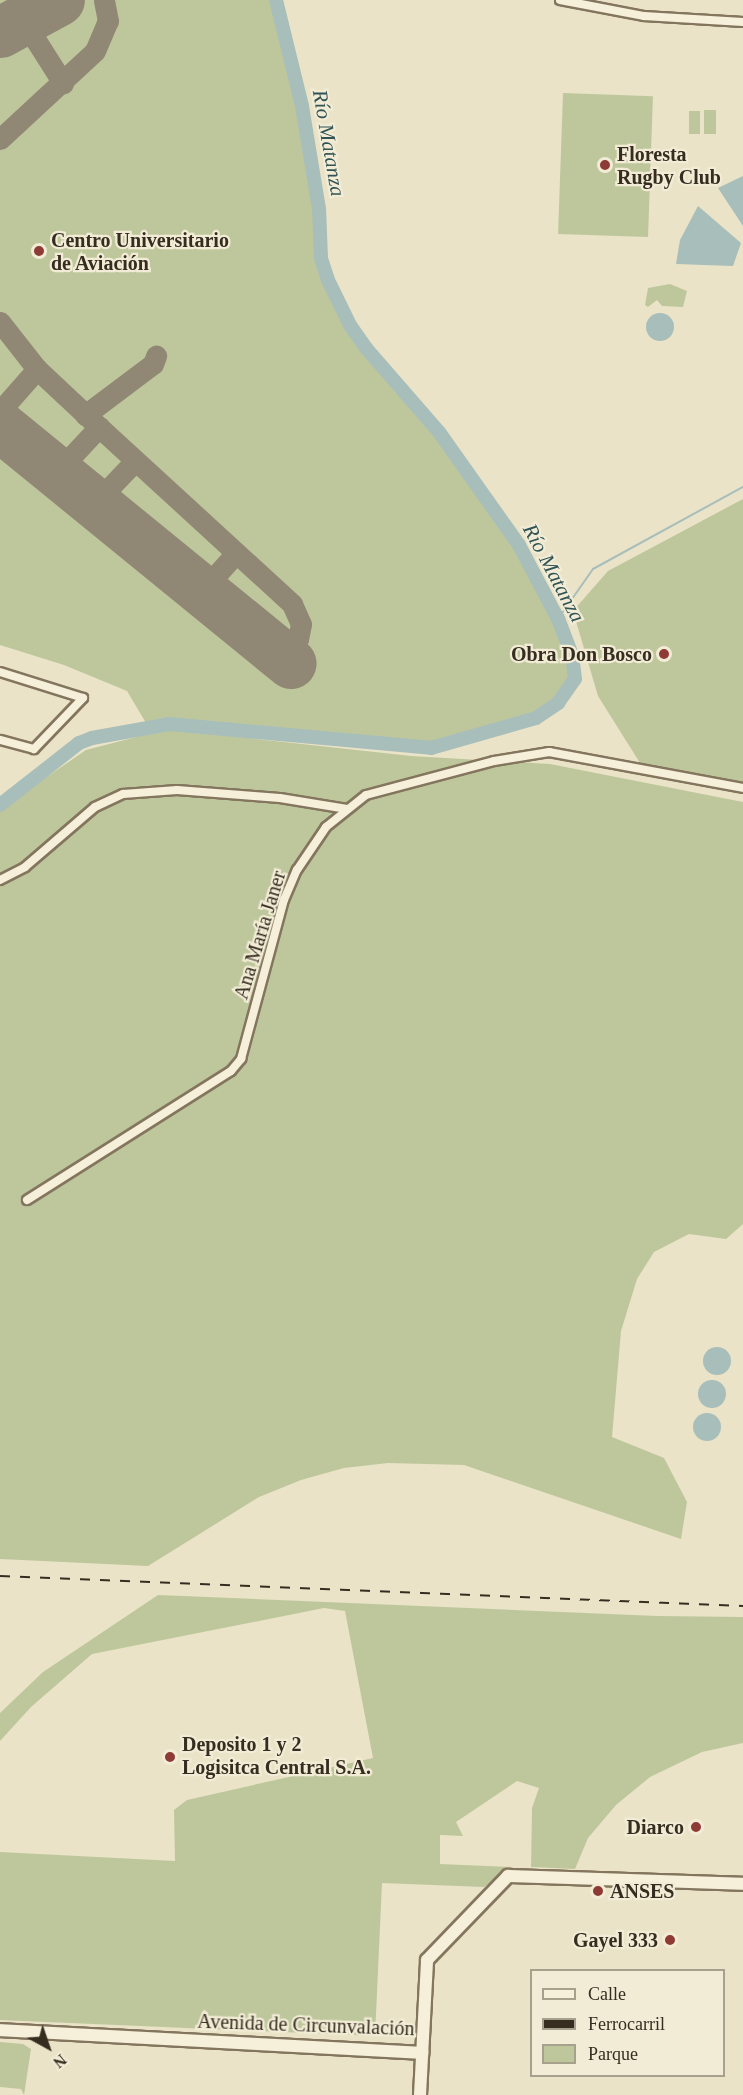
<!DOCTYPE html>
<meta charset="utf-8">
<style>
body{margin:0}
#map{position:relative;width:743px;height:2095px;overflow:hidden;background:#eae3c7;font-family:"Times New Roman",serif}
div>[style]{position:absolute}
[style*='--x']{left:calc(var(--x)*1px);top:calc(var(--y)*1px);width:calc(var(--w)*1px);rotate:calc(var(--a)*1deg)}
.green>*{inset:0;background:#bec79c;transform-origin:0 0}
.water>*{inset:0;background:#a8beba}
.round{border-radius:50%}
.stream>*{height:2px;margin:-1px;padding:0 1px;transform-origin:1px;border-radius:1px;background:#a8beba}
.river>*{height:14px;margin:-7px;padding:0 7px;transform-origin:7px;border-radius:7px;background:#a8beba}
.taxiway>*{height:21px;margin:-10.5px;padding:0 10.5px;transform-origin:10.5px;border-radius:10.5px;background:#908874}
.runway>*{height:51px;margin:-25.5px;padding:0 25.5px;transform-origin:25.5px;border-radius:25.5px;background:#908874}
.roads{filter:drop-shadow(2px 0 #84765e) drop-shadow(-2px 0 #84765e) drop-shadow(0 2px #84765e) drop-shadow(0 -2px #84765e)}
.street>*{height:8px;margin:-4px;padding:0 4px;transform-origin:4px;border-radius:4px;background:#f6f0da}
.secondary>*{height:12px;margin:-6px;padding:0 6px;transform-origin:6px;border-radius:6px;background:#f6f0da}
.rail>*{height:2px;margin-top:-1px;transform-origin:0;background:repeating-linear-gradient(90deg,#362d20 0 10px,transparent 0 20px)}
.dots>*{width:16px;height:16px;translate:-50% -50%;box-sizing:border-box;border:3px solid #f2ecd6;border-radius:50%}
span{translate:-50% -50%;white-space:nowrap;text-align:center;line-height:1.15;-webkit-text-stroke:4.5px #f2ecd6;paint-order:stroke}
.poi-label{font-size:20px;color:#362d20;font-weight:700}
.left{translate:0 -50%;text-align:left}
.right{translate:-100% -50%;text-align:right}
.street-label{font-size:20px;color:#362d20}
.water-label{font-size:21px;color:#315354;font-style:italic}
.legend{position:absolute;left:530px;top:1969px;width:195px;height:108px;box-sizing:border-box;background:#f2ecd6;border:2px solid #a7a08d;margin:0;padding:8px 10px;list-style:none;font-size:18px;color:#362d20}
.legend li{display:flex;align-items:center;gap:12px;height:30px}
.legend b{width:30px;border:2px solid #a7a08d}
.north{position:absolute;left:18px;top:2017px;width:60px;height:60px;-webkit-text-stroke:4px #f2ecd6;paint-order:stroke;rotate:140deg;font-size:16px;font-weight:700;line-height:24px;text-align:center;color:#362d20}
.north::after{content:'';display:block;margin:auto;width:21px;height:27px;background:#362d20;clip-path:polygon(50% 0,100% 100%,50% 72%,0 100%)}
</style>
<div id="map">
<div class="green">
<div style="clip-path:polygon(0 0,276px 0,302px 106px,319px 209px,321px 258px,328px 280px,350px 325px,439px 432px,528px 559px,558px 619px,575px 665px,571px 689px,558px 703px,536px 718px,431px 748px,169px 724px,149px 728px,127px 691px,64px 665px,0 645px)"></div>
<div style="left:563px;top:93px;width:90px;height:141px;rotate:2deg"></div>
<div style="left:704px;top:110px;width:12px;height:24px"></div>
<div style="left:689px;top:111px;width:11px;height:23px"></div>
<div style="clip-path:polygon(670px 284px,687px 291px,683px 307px,662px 306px,657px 300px,648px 307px,645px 305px,648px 288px)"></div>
<div style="clip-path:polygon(743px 499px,743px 783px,640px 763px,598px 696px,573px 611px,608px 571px)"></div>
<div style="clip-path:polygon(167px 729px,411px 756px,550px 764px,743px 802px,743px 1224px,726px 1239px,689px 1234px,654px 1252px,637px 1279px,621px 1331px,612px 1437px,664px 1458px,687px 1502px,681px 1539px,464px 1465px,388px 1463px,344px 1468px,301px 1480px,259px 1497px,148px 1566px,0 1559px,0 809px,86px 750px)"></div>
<div style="clip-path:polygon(158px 1595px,657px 1616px,743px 1617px,743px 1743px,702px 1752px,650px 1777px,616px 1805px,588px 1838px,575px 1869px,531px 1867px,532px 1808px,539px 1788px,517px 1781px,456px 1822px,463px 1836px,440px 1835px,440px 1864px,513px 1867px,484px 1887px,382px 1883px,375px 2036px,0 2020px,0 1852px,175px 1861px,174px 1810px,187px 1800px,373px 1758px,345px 1611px,324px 1608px,92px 1654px,31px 1707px,0 1741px,0 1713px,43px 1672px)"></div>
<div style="clip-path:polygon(0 2042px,23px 2044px,31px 2049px,24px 2095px,21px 2089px,0 2087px)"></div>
</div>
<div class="water">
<div style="clip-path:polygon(743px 176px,743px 226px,718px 188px)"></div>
<div style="clip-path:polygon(698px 206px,741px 243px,733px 266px,676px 264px,680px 240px)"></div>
<div class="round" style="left:646px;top:313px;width:28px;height:28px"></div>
<div class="round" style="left:703px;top:1347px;width:28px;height:28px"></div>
<div class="round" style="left:698px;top:1380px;width:28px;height:28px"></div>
<div class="round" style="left:693px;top:1413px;width:28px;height:28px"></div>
</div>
<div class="stream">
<div style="--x:558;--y:619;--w:61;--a:-55"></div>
<div style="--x:593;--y:569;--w:171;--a:-28.7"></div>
</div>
<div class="river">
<div style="--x:0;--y:805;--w:100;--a:-38.1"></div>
<div style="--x:79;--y:743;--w:14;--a:-21"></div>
<div style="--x:92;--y:738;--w:78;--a:-10.3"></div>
<div style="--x:169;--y:724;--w:263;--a:5.2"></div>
<div style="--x:431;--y:748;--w:109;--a:-15.9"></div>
<div style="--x:536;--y:718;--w:27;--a:-34"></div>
<div style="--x:558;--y:703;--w:29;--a:-55"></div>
<div style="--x:575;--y:679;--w:24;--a:-97"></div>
<div style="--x:572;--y:655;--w:39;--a:-111"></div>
<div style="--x:558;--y:619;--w:84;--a:-117.8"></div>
<div style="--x:519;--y:545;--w:138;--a:-125.3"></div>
<div style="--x:439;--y:432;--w:111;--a:-131"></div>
<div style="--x:366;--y:348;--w:28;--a:-125"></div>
<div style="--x:350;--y:325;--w:50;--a:-116.1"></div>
<div style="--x:328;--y:280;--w:23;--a:-108"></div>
<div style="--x:321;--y:258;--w:49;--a:-92.3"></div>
<div style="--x:319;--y:209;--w:104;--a:-99.4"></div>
<div style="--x:302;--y:106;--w:109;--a:-103.8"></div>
</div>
<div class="taxiway">
<div style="--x:23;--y:20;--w:75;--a:57.6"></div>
<div style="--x:0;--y:139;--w:129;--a:-42.8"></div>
<div style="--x:95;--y:51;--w:33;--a:-67"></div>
<div style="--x:108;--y:21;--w:21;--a:-101"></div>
<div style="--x:0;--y:322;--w:60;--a:51.8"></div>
<div style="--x:37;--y:369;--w:85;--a:43.1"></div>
<div style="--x:0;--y:411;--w:56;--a:-48.6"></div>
<div style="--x:85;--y:415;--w:85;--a:-36.9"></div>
<div style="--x:153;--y:364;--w:9;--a:-69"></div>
<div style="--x:57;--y:472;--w:62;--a:-47"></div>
<div style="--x:99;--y:427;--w:262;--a:42.5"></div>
<div style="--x:292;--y:604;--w:22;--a:66"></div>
<div style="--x:301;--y:624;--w:15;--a:101"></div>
<div style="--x:298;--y:639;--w:23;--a:124"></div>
<div style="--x:95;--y:503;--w:58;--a:-46.4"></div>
<div style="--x:202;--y:591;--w:51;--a:-48.2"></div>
</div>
<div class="runway">
<div style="--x:0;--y:32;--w:67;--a:-28.5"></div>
<div style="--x:0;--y:426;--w:375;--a:39.2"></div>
</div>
<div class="roads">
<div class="street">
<div style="--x:560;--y:0;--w:86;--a:10.8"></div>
<div style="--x:644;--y:16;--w:99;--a:3.5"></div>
<div style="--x:0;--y:672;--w:87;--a:17.4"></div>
<div style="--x:83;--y:698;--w:71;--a:133.9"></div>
<div style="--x:34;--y:749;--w:35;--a:-165"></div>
<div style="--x:0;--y:880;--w:28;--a:-27"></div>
<div style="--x:25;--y:867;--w:92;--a:-40.6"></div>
<div style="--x:95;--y:807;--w:31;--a:-25"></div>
<div style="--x:123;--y:794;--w:54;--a:-4.2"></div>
<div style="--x:177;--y:790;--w:103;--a:4.4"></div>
<div style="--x:280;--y:798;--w:68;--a:9.3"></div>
<div style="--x:27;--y:1200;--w:241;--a:-32.3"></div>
<div style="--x:231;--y:1071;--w:16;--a:-50"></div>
<div style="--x:241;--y:1059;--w:165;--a:-74.9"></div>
<div style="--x:284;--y:900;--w:33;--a:-67"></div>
<div style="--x:297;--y:870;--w:52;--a:-56"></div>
<div style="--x:326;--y:827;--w:51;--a:-38.7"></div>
<div style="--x:366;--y:795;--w:132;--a:-14.9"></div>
<div style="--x:494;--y:761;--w:56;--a:-9.3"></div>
<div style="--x:549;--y:752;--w:197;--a:10.5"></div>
</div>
<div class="secondary">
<div style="--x:0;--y:2030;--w:423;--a:3.1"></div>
<div style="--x:420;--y:2095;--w:135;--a:-87"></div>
<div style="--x:427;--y:1960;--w:117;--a:-46"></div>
<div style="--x:508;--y:1876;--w:235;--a:1.9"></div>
</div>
</div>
<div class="rail">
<div style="--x:0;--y:1576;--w:744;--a:2.31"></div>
</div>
<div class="dots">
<div style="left:605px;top:165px;background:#8d3b34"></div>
<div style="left:39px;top:251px;background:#8d3b34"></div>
<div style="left:664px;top:654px;background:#8d3b34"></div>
<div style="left:170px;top:1757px;background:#8d3b34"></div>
<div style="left:696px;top:1827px;background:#8d3b34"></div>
<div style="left:598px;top:1891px;background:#8d3b34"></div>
<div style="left:670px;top:1940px;background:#8d3b34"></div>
</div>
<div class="poi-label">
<span class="left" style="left:617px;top:166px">Floresta<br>Rugby Club</span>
<span class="left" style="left:51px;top:252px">Centro Universitario<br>de Aviación</span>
<span class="right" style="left:652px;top:654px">Obra Don Bosco</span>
<span class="left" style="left:182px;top:1756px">Deposito 1 y 2<br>Logisitca Central S.A.</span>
<span class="right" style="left:684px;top:1827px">Diarco</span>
<span class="left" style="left:610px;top:1891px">ANSES</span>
<span class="right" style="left:658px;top:1940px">Gayel 333</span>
</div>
<div class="street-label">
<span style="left:260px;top:935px;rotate:-73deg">Ana María Janer</span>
<span style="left:306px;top:2025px;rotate:2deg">Avenida de Circunvalación</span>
</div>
<div class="water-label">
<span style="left:329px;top:143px;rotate:80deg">Río Matanza</span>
<span style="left:554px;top:573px;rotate:62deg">Río Matanza</span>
</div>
<ul class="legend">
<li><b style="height:8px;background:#f6f0da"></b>Calle</li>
<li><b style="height:8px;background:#362d20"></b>Ferrocarril</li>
<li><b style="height:16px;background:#bec79c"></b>Parque</li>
</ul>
<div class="north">N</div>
</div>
